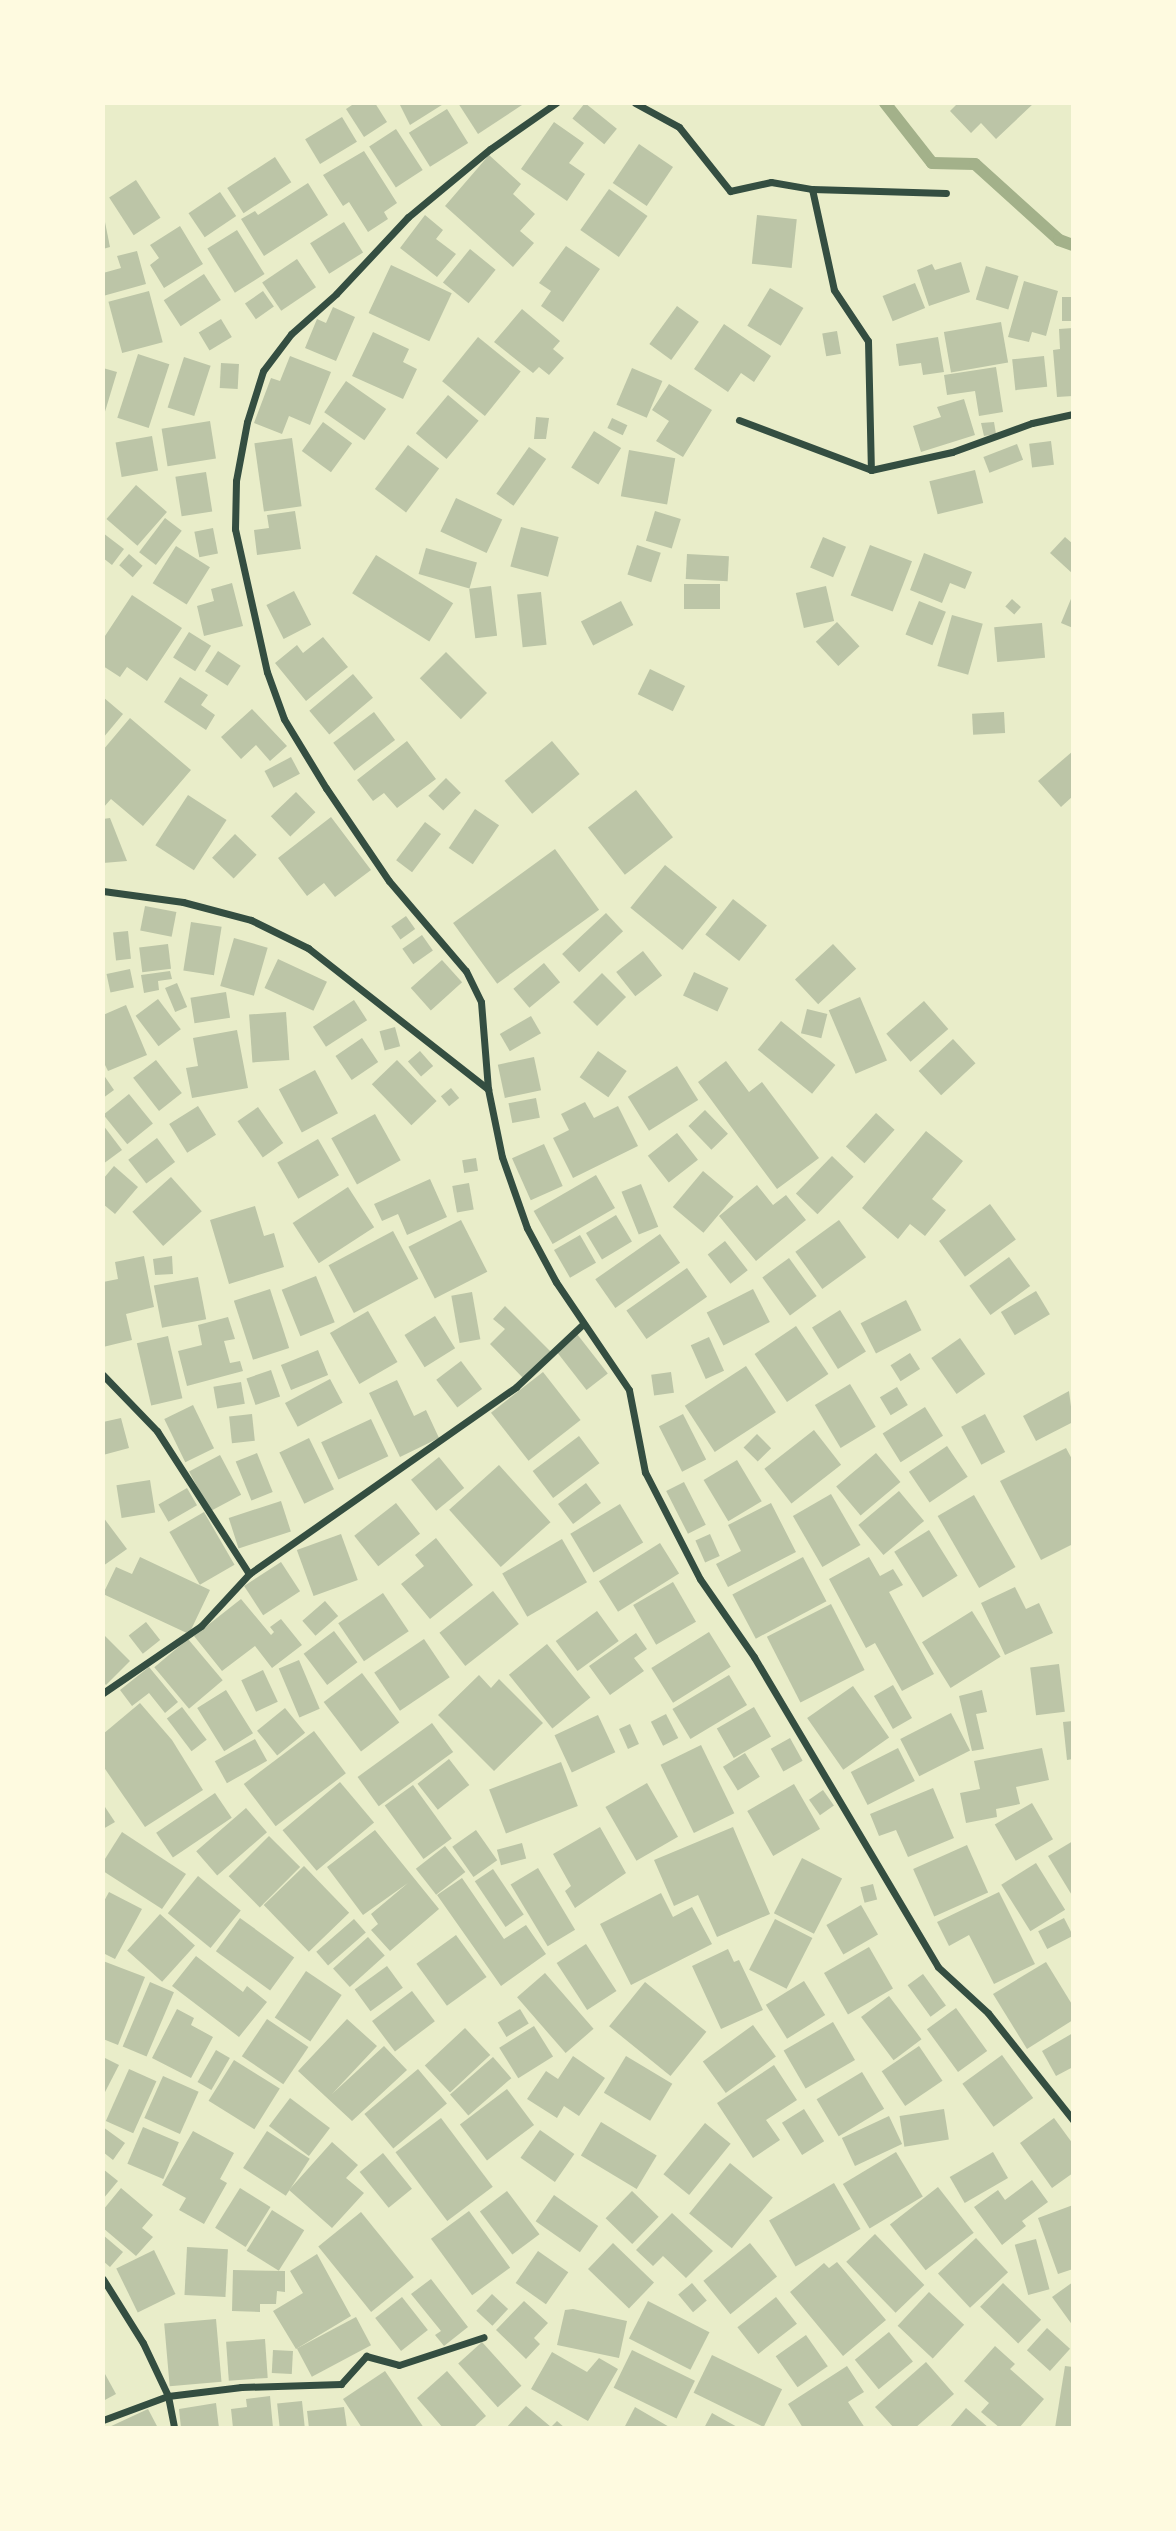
<!DOCTYPE html>
<style>
body{margin:0}
#map{position:relative;width:1176px;height:2531px;overflow:hidden;background:#e9edc9;font-family:Arial,sans-serif}
div>[style]{position:absolute}
[style*='--x']{left:calc(var(--x)*1px);top:calc(var(--y)*1px);width:calc(var(--w)*1px);rotate:calc(var(--a)*1deg)}
.stream>*{height:12px;margin:-6px;padding:0 6px;transform-origin:6px;border-radius:6px;background:#a3b18a}
.building>*{inset:0;background:#bcc5a7;transform-origin:0 0}
.minor>*{height:7px;margin:-3.5px;padding:0 3.5px;transform-origin:3.5px;border-radius:3.5px;background:#344e41}
span{translate:-50% -50%;white-space:nowrap;text-align:center;line-height:1.15;-webkit-text-stroke:5px #fefae0;paint-order:stroke}
.frame{position:absolute;inset:0;border:105px solid #fefae0;pointer-events:none}
</style>
<div id="map">
<div class="stream">
<div style="--x:885;--y:103;--w:76;--a:51.9"></div>
<div style="--x:932;--y:163;--w:43;--a:1.3"></div>
<div style="--x:975;--y:164;--w:113;--a:42.1"></div>
<div style="--x:1059;--y:240;--w:15;--a:20"></div>
</div>
<div class="building">
<div style="clip-path:polygon(355px 103px,375px 103px,387px 122px,364px 137px,346px 109px)"></div>
<div style="clip-path:polygon(399px 103px,445px 103px,410px 125px)"></div>
<div style="clip-path:polygon(458px 103px,525px 103px,478px 134px)"></div>
<div style="left:585px;top:103px;width:41px;height:20px;rotate:39deg"></div>
<div style="clip-path:polygon(958px 103px,1034px 103px,996px 139px,981px 123px,971px 133px,950px 111px)"></div>
<div style="left:447px;top:109px;width:40px;height:45px;rotate:58deg"></div>
<div style="left:342px;top:117px;width:29px;height:43px;rotate:59deg"></div>
<div style="clip-path:polygon(554px 122px,584px 143px,569px 163px,585px 174px,567px 201px,521px 169px)"></div>
<div style="left:396px;top:129px;width:49px;height:32px;rotate:57deg"></div>
<div style="left:639px;top:144px;width:41px;height:47px;rotate:34deg"></div>
<div style="clip-path:polygon(364px 151px,397px 203px,384px 212px,388px 219px,368px 232px,349px 202px,343px 206px,323px 175px)"></div>
<div style="clip-path:polygon(489px 155px,521px 184px,513px 194px,535px 214px,520px 231px,534px 243px,513px 267px,445px 206px)"></div>
<div style="left:275px;top:157px;width:30px;height:57px;rotate:57deg"></div>
<div style="left:136px;top:180px;width:45px;height:32px;rotate:57deg"></div>
<div style="clip-path:polygon(308px 183px,328px 215px,264px 256px,241px 219px,255px 211px,258px 215px)"></div>
<div style="left:609px;top:189px;width:47px;height:50px;rotate:35deg"></div>
<div style="left:220px;top:192px;width:29px;height:38px;rotate:56deg"></div>
<div style="clip-path:polygon(103px 212px,110px 247px,103px 249px)"></div>
<div style="clip-path:polygon(425px 215px,443px 230px,436px 239px,456px 254px,437px 277px,400px 248px)"></div>
<div style="left:757px;top:215px;width:40px;height:49px;rotate:6deg"></div>
<div style="left:344px;top:222px;width:36px;height:40px;rotate:58deg"></div>
<div style="clip-path:polygon(180px 226px,203px 264px,164px 288px,150px 265px,159px 258px,150px 245px)"></div>
<div style="left:237px;top:230px;width:52px;height:35px;rotate:58deg"></div>
<div style="clip-path:polygon(566px 246px,600px 269px,563px 322px,541px 306px,551px 291px,539px 283px)"></div>
<div style="left:470px;top:249px;width:33px;height:43px;rotate:39deg"></div>
<div style="clip-path:polygon(137px 251px,146px 284px,103px 296px,103px 273px,121px 268px,117px 256px)"></div>
<div style="left:297px;top:259px;width:34px;height:42px;rotate:56deg"></div>
<div style="clip-path:polygon(961px 262px,970px 292px,929px 306px,917px 270px,932px 264px,935px 270px)"></div>
<div style="left:391px;top:265px;width:67px;height:53px;rotate:25deg"></div>
<div style="left:986px;top:266px;width:34px;height:35px;rotate:17deg"></div>
<div style="left:204px;top:274px;width:31px;height:48px;rotate:57deg"></div>
<div style="clip-path:polygon(1024px 281px,1058px 291px,1046px 336px,1032px 332px,1029px 342px,1008px 337px)"></div>
<div style="left:915px;top:283px;width:27px;height:35px;rotate:68deg"></div>
<div style="left:770px;top:288px;width:39px;height:44px;rotate:31deg"></div>
<div style="left:149px;top:291px;width:53px;height:42px;rotate:75deg"></div>
<div style="left:263px;top:291px;width:19px;height:22px;rotate:55deg"></div>
<div style="left:1062px;top:297px;width:11px;height:24px"></div>
<div style="left:677px;top:306px;width:27px;height:47px;rotate:36deg"></div>
<div style="clip-path:polygon(333px 307px,355px 317px,336px 361px,305px 348px,317px 319px,326px 323px)"></div>
<div style="clip-path:polygon(522px 309px,560px 341px,553px 349px,564px 358px,549px 375px,539px 367px,533px 373px,494px 342px)"></div>
<div style="left:221px;top:319px;width:21px;height:26px;rotate:59deg"></div>
<div style="left:1001px;top:322px;width:41px;height:58px;rotate:80deg"></div>
<div style="clip-path:polygon(724px 324px,771px 356px,754px 382px,741px 373px,728px 392px,694px 369px)"></div>
<div style="clip-path:polygon(1073px 328px,1073px 396px,1057px 397px,1053px 350px,1060px 349px,1059px 329px)"></div>
<div style="left:837px;top:331px;width:23px;height:15px;rotate:80deg"></div>
<div style="clip-path:polygon(373px 332px,409px 349px,403px 362px,417px 369px,403px 399px,352px 376px)"></div>
<div style="left:478px;top:337px;width:55px;height:57px;rotate:39deg"></div>
<div style="clip-path:polygon(938px 337px,944px 372px,923px 375px,921px 363px,899px 366px,896px 344px)"></div>
<div style="left:138px;top:354px;width:33px;height:67px;rotate:18deg"></div>
<div style="clip-path:polygon(290px 356px,331px 372px,310px 425px,289px 416px,282px 434px,254px 423px,271px 378px,280px 381px)"></div>
<div style="left:1044px;top:356px;width:31px;height:32px;rotate:84deg"></div>
<div style="left:184px;top:357px;width:28px;height:53px;rotate:18deg"></div>
<div style="left:221px;top:363px;width:18px;height:25px;rotate:3deg"></div>
<div style="clip-path:polygon(996px 367px,1003px 412px,979px 416px,975px 391px,947px 395px,944px 375px)"></div>
<div style="clip-path:polygon(103px 368px,117px 372px,104px 415px,103px 415px)"></div>
<div style="left:632px;top:368px;width:33px;height:40px;rotate:23deg"></div>
<div style="left:346px;top:381px;width:49px;height:38px;rotate:35deg"></div>
<div style="clip-path:polygon(669px 384px,712px 410px,683px 457px,656px 441px,669px 421px,652px 410px)"></div>
<div style="left:448px;top:395px;width:40px;height:50px;rotate:40deg"></div>
<div style="clip-path:polygon(964px 399px,975px 435px,921px 452px,913px 426px,941px 417px,937px 407px)"></div>
<div style="clip-path:polygon(536px 417px,549px 418px,546px 439px,534px 439px)"></div>
<div style="left:612px;top:418px;width:17px;height:11px;rotate:25deg"></div>
<div style="left:210px;top:421px;width:38px;height:49px;rotate:81deg"></div>
<div style="left:323px;top:422px;width:36px;height:36px;rotate:36deg"></div>
<div style="clip-path:polygon(994px 422px,996px 434px,984px 436px,981px 423px)"></div>
<div style="left:594px;top:431px;width:32px;height:43px;rotate:32deg"></div>
<div style="left:152px;top:436px;width:35px;height:37px;rotate:80deg"></div>
<div style="left:292px;top:438px;width:69px;height:38px;rotate:82deg"></div>
<div style="left:1051px;top:441px;width:24px;height:22px;rotate:83deg"></div>
<div style="left:1017px;top:444px;width:17px;height:36px;rotate:69deg"></div>
<div style="left:408px;top:445px;width:39px;height:55px;rotate:37deg"></div>
<div style="left:529px;top:447px;width:21px;height:57px;rotate:35deg"></div>
<div style="left:629px;top:450px;width:47px;height:47px;rotate:10deg"></div>
<div style="left:975px;top:470px;width:34px;height:47px;rotate:76deg"></div>
<div style="left:206px;top:472px;width:40px;height:31px;rotate:81deg"></div>
<div style="left:136px;top:485px;width:41px;height:45px;rotate:41deg"></div>
<div style="left:456px;top:498px;width:51px;height:37px;rotate:25deg"></div>
<div style="clip-path:polygon(295px 511px,301px 549px,257px 555px,254px 530px,269px 528px,267px 515px)"></div>
<div style="left:655px;top:511px;width:27px;height:31px;rotate:17deg"></div>
<div style="left:165px;top:518px;width:21px;height:43px;rotate:37deg"></div>
<div style="left:521px;top:527px;width:39px;height:41px;rotate:15deg"></div>
<div style="left:213px;top:528px;width:26px;height:19px;rotate:79deg"></div>
<div style="clip-path:polygon(103px 533px,124px 549px,112px 565px,103px 558px)"></div>
<div style="left:823px;top:537px;width:25px;height:33px;rotate:23deg"></div>
<div style="clip-path:polygon(1065px 537px,1073px 544px,1073px 574px,1050px 553px)"></div>
<div style="left:637px;top:545px;width:25px;height:31px;rotate:18deg"></div>
<div style="left:870px;top:545px;width:45px;height:54px;rotate:21deg"></div>
<div style="left:176px;top:546px;width:40px;height:44px;rotate:32deg"></div>
<div style="left:426px;top:548px;width:53px;height:27px;rotate:16deg"></div>
<div style="clip-path:polygon(924px 553px,972px 572px,965px 589px,950px 583px,942px 603px,910px 590px)"></div>
<div style="left:129px;top:554px;width:18px;height:15px;rotate:41deg"></div>
<div style="left:687px;top:554px;width:42px;height:25px;rotate:3deg"></div>
<div style="left:376px;top:555px;width:91px;height:45px;rotate:32deg"></div>
<div style="clip-path:polygon(232px 583px,243px 626px,204px 636px,197px 606px,214px 601px,211px 589px)"></div>
<div style="left:720px;top:584px;width:25px;height:36px;rotate:90deg"></div>
<div style="left:491px;top:586px;width:50px;height:22px;rotate:83deg"></div>
<div style="left:826px;top:586px;width:36px;height:31px;rotate:77deg"></div>
<div style="left:294px;top:591px;width:38px;height:31px;rotate:63deg"></div>
<div style="left:541px;top:592px;width:53px;height:24px;rotate:84deg"></div>
<div style="clip-path:polygon(1073px 594px,1073px 628px,1061px 623px)"></div>
<div style="clip-path:polygon(132px 595px,182px 628px,147px 681px,127px 667px,120px 677px,103px 666px,103px 639px)"></div>
<div style="left:1012px;top:599px;width:12px;height:10px;rotate:42deg"></div>
<div style="left:621px;top:601px;width:27px;height:45px;rotate:63deg"></div>
<div style="left:919px;top:601px;width:29px;height:36px;rotate:22deg"></div>
<div style="left:952px;top:615px;width:32px;height:53px;rotate:16deg"></div>
<div style="left:837px;top:622px;width:33px;height:29px;rotate:47deg"></div>
<div style="left:1042px;top:623px;width:35px;height:48px;rotate:85deg"></div>
<div style="left:189px;top:632px;width:26px;height:30px;rotate:32deg"></div>
<div style="clip-path:polygon(323px 637px,348px 667px,306px 701px,275px 663px,297px 645px,303px 653px)"></div>
<div style="left:218px;top:651px;width:27px;height:24px;rotate:33deg"></div>
<div style="left:446px;top:652px;width:58px;height:37px;rotate:45deg"></div>
<div style="left:650px;top:669px;width:39px;height:28px;rotate:26deg"></div>
<div style="left:353px;top:674px;width:31px;height:57px;rotate:50deg"></div>
<div style="clip-path:polygon(180px 677px,208px 695px,201px 705px,215px 715px,206px 730px,164px 702px)"></div>
<div style="clip-path:polygon(103px 697px,123px 714px,103px 738px)"></div>
<div style="clip-path:polygon(252px 709px,287px 746px,270px 761px,256px 745px,241px 759px,221px 737px)"></div>
<div style="left:374px;top:712px;width:35px;height:51px;rotate:53deg"></div>
<div style="left:1004px;top:712px;width:21px;height:32px;rotate:87deg"></div>
<div style="clip-path:polygon(130px 718px,191px 770px,143px 826px,111px 799px,103px 808px,103px 750px)"></div>
<div style="clip-path:polygon(407px 741px,436px 779px,397px 808px,384px 793px,373px 801px,357px 780px)"></div>
<div style="left:552px;top:741px;width:43px;height:62px;rotate:50deg"></div>
<div style="clip-path:polygon(1073px 751px,1073px 796px,1061px 807px,1038px 781px)"></div>
<div style="left:291px;top:757px;width:19px;height:30px;rotate:62deg"></div>
<div style="left:446px;top:778px;width:21px;height:25px;rotate:45deg"></div>
<div style="left:636px;top:790px;width:60px;height:61px;rotate:52deg"></div>
<div style="left:296px;top:792px;width:28px;height:35px;rotate:46deg"></div>
<div style="left:188px;top:795px;width:46px;height:60px;rotate:33deg"></div>
<div style="left:475px;top:809px;width:29px;height:47px;rotate:34deg"></div>
<div style="clip-path:polygon(331px 817px,371px 870px,335px 897px,324px 883px,307px 896px,278px 858px)"></div>
<div style="clip-path:polygon(110px 818px,127px 861px,103px 863px,103px 819px)"></div>
<div style="left:425px;top:822px;width:20px;height:48px;rotate:37deg"></div>
<div style="left:235px;top:834px;width:30px;height:33px;rotate:44deg"></div>
<div style="left:555px;top:849px;width:75px;height:126px;rotate:54deg"></div>
<div style="left:665px;top:865px;width:67px;height:55px;rotate:39deg"></div>
<div style="left:733px;top:899px;width:43px;height:45px;rotate:38deg"></div>
<div style="left:145px;top:906px;width:32px;height:25px;rotate:11deg"></div>
<div style="left:606px;top:913px;width:25px;height:60px;rotate:47deg"></div>
<div style="left:406px;top:916px;width:16px;height:18px;rotate:55deg"></div>
<div style="left:191px;top:922px;width:31px;height:49px;rotate:9deg"></div>
<div style="left:128px;top:931px;width:28px;height:15px;rotate:84deg"></div>
<div style="left:422px;top:935px;width:19px;height:24px;rotate:55deg"></div>
<div style="left:234px;top:938px;width:35px;height:50px;rotate:16deg"></div>
<div style="left:168px;top:944px;width:25px;height:29px;rotate:83deg"></div>
<div style="left:833px;top:944px;width:34px;height:52px;rotate:47deg"></div>
<div style="left:643px;top:951px;width:31px;height:34px;rotate:52deg"></div>
<div style="left:278px;top:959px;width:54px;height:32px;rotate:25deg"></div>
<div style="left:442px;top:960px;width:30px;height:42px;rotate:48deg"></div>
<div style="left:544px;top:963px;width:25px;height:40px;rotate:50deg"></div>
<div style="left:130px;top:969px;width:19px;height:24px;rotate:78deg"></div>
<div style="clip-path:polygon(170px 971px,172px 979px,158px 981px,159px 990px,144px 993px,141px 975px)"></div>
<div style="left:694px;top:972px;width:38px;height:26px;rotate:25deg"></div>
<div style="left:602px;top:973px;width:34px;height:41px;rotate:45deg"></div>
<div style="left:177px;top:983px;width:26px;height:13px;rotate:67deg"></div>
<div style="left:226px;top:992px;width:26px;height:36px;rotate:81deg"></div>
<div style="left:860px;top:997px;width:69px;height:34px;rotate:67deg"></div>
<div style="left:158px;top:999px;width:38px;height:28px;rotate:53deg"></div>
<div style="left:354px;top:1000px;width:24px;height:49px;rotate:57deg"></div>
<div style="left:924px;top:1001px;width:37px;height:50px;rotate:49deg"></div>
<div style="clip-path:polygon(126px 1005px,147px 1055px,108px 1071px,103px 1061px,103px 1015px)"></div>
<div style="left:807px;top:1009px;width:21px;height:25px;rotate:14deg"></div>
<div style="left:286px;top:1012px;width:48px;height:37px;rotate:86deg"></div>
<div style="left:531px;top:1016px;width:20px;height:36px;rotate:60deg"></div>
<div style="left:781px;top:1021px;width:70px;height:37px;rotate:39deg"></div>
<div style="left:395px;top:1027px;width:20px;height:16px;rotate:75deg"></div>
<div style="clip-path:polygon(237px 1030px,248px 1088px,192px 1098px,186px 1068px,198px 1066px,193px 1038px)"></div>
<div style="left:362px;top:1038px;width:29px;height:32px;rotate:56deg"></div>
<div style="left:953px;top:1039px;width:33px;height:47px;rotate:47deg"></div>
<div style="left:420px;top:1051px;width:20px;height:16px;rotate:49deg"></div>
<div style="left:598px;top:1051px;width:35px;height:32px;rotate:35deg"></div>
<div style="left:534px;top:1057px;width:34px;height:37px;rotate:78deg"></div>
<div style="left:156px;top:1060px;width:42px;height:29px;rotate:52deg"></div>
<div style="left:397px;top:1060px;width:57px;height:35px;rotate:46deg"></div>
<div style="clip-path:polygon(726px 1061px,749px 1092px,762px 1082px,819px 1158px,777px 1189px,698px 1082px)"></div>
<div style="left:677px;top:1066px;width:40px;height:58px;rotate:58deg"></div>
<div style="left:315px;top:1070px;width:49px;height:41px;rotate:62deg"></div>
<div style="clip-path:polygon(103px 1074px,114px 1090px,103px 1098px)"></div>
<div style="left:451px;top:1088px;width:13px;height:13px;rotate:51deg"></div>
<div style="left:129px;top:1094px;width:38px;height:33px;rotate:51deg"></div>
<div style="left:536px;top:1098px;width:20px;height:28px;rotate:79deg"></div>
<div style="clip-path:polygon(585px 1102px,594px 1118px,618px 1106px,638px 1146px,573px 1178px,553px 1138px,569px 1130px,561px 1114px)"></div>
<div style="left:198px;top:1106px;width:34px;height:34px;rotate:58deg"></div>
<div style="left:258px;top:1107px;width:44px;height:25px;rotate:55deg"></div>
<div style="left:705px;top:1110px;width:33px;height:23px;rotate:46deg"></div>
<div style="left:876px;top:1113px;width:25px;height:45px;rotate:42deg"></div>
<div style="left:375px;top:1114px;width:53px;height:50px;rotate:61deg"></div>
<div style="clip-path:polygon(103px 1125px,122px 1150px,103px 1164px)"></div>
<div style="clip-path:polygon(926px 1131px,963px 1161px,932px 1199px,946px 1210px,925px 1236px,910px 1224px,898px 1239px,862px 1208px)"></div>
<div style="left:677px;top:1133px;width:34px;height:37px;rotate:52deg"></div>
<div style="left:157px;top:1138px;width:30px;height:36px;rotate:53deg"></div>
<div style="left:318px;top:1139px;width:42px;height:47px;rotate:60deg"></div>
<div style="left:544px;top:1144px;width:46px;height:35px;rotate:66deg"></div>
<div style="left:832px;top:1156px;width:30px;height:52px;rotate:44deg"></div>
<div style="left:476px;top:1158px;width:13px;height:14px;rotate:81deg"></div>
<div style="clip-path:polygon(114px 1166px,138px 1187px,115px 1214px,103px 1204px,103px 1179px)"></div>
<div style="left:703px;top:1171px;width:40px;height:47px;rotate:40deg"></div>
<div style="left:596px;top:1175px;width:38px;height:72px;rotate:60deg"></div>
<div style="left:171px;top:1177px;width:46px;height:52px;rotate:48deg"></div>
<div style="clip-path:polygon(430px 1179px,447px 1217px,407px 1235px,398px 1214px,382px 1221px,374px 1204px)"></div>
<div style="left:469px;top:1183px;width:27px;height:17px;rotate:80deg"></div>
<div style="left:641px;top:1184px;width:46px;height:21px;rotate:68deg"></div>
<div style="clip-path:polygon(757px 1185px,773px 1205px,786px 1195px,806px 1220px,756px 1261px,719px 1216px)"></div>
<div style="left:348px;top:1187px;width:48px;height:66px;rotate:57deg"></div>
<div style="left:990px;top:1204px;width:44px;height:63px;rotate:54deg"></div>
<div style="clip-path:polygon(255px 1206px,264px 1236px,274px 1233px,284px 1267px,229px 1284px,210px 1220px)"></div>
<div style="left:616px;top:1215px;width:31px;height:35px;rotate:59deg"></div>
<div style="left:461px;top:1220px;width:58px;height:59px;rotate:63deg"></div>
<div style="left:839px;top:1220px;width:46px;height:54px;rotate:54deg"></div>
<div style="left:393px;top:1231px;width:54px;height:73px;rotate:62deg"></div>
<div style="left:660px;top:1234px;width:35px;height:79px;rotate:55deg"></div>
<div style="left:580px;top:1235px;width:32px;height:30px;rotate:60deg"></div>
<div style="left:725px;top:1241px;width:37px;height:22px;rotate:52deg"></div>
<div style="clip-path:polygon(144px 1256px,154px 1307px,126px 1314px,132px 1340px,103px 1347px,103px 1282px,118px 1279px,115px 1262px)"></div>
<div style="clip-path:polygon(172px 1256px,173px 1274px,155px 1275px,153px 1259px)"></div>
<div style="left:1009px;top:1257px;width:36px;height:49px;rotate:54deg"></div>
<div style="left:789px;top:1258px;width:47px;height:33px;rotate:54deg"></div>
<div style="left:687px;top:1268px;width:35px;height:74px;rotate:55deg"></div>
<div style="left:316px;top:1276px;width:50px;height:37px;rotate:68deg"></div>
<div style="left:198px;top:1277px;width:43px;height:45px;rotate:79deg"></div>
<div style="left:270px;top:1289px;width:62px;height:38px;rotate:72deg"></div>
<div style="left:753px;top:1289px;width:37px;height:52px;rotate:63deg"></div>
<div style="left:1036px;top:1291px;width:27px;height:41px;rotate:59deg"></div>
<div style="left:472px;top:1292px;width:48px;height:21px;rotate:80deg"></div>
<div style="left:906px;top:1300px;width:34px;height:51px;rotate:63deg"></div>
<div style="clip-path:polygon(505px 1306px,551px 1352px,524px 1379px,490px 1344px,505px 1329px,493px 1319px)"></div>
<div style="left:840px;top:1310px;width:49px;height:33px;rotate:58deg"></div>
<div style="left:368px;top:1311px;width:59px;height:44px;rotate:60deg"></div>
<div style="left:435px;top:1316px;width:38px;height:36px;rotate:58deg"></div>
<div style="clip-path:polygon(228px 1317px,235px 1339px,224px 1341px,230px 1363px,240px 1361px,243px 1371px,187px 1386px,178px 1351px,202px 1345px,198px 1325px)"></div>
<div style="left:796px;top:1326px;width:58px;height:50px;rotate:56deg"></div>
<div style="left:577px;top:1334px;width:50px;height:27px;rotate:52deg"></div>
<div style="left:168px;top:1336px;width:64px;height:32px;rotate:77deg"></div>
<div style="left:709px;top:1337px;width:37px;height:20px;rotate:66deg"></div>
<div style="left:960px;top:1338px;width:44px;height:35px;rotate:55deg"></div>
<div style="left:318px;top:1350px;width:27px;height:40px;rotate:68deg"></div>
<div style="left:910px;top:1353px;width:19px;height:23px;rotate:58deg"></div>
<div style="left:461px;top:1361px;width:35px;height:31px;rotate:53deg"></div>
<div style="left:746px;top:1366px;width:55px;height:73px;rotate:57deg"></div>
<div style="left:271px;top:1370px;width:28px;height:26px;rotate:71deg"></div>
<div style="left:543px;top:1372px;width:61px;height:66px;rotate:52deg"></div>
<div style="left:671px;top:1372px;width:21px;height:20px;rotate:82deg"></div>
<div style="left:330px;top:1379px;width:27px;height:51px;rotate:62deg"></div>
<div style="clip-path:polygon(397px 1380px,414px 1416px,426px 1410px,439px 1438px,400px 1457px,369px 1393px)"></div>
<div style="left:241px;top:1382px;width:22px;height:28px;rotate:80deg"></div>
<div style="left:850px;top:1384px;width:50px;height:41px;rotate:59deg"></div>
<div style="left:897px;top:1387px;width:21px;height:20px;rotate:59deg"></div>
<div style="clip-path:polygon(1069px 1391px,1073px 1422px,1036px 1441px,1023px 1416px)"></div>
<div style="left:193px;top:1405px;width:48px;height:32px;rotate:64deg"></div>
<div style="left:925px;top:1407px;width:34px;height:50px;rotate:58deg"></div>
<div style="left:252px;top:1414px;width:27px;height:23px;rotate:84deg"></div>
<div style="left:683px;top:1414px;width:51px;height:27px;rotate:63deg"></div>
<div style="left:985px;top:1414px;width:43px;height:27px;rotate:62deg"></div>
<div style="clip-path:polygon(121px 1418px,129px 1448px,103px 1455px,103px 1422px)"></div>
<div style="left:371px;top:1419px;width:41px;height:55px;rotate:65deg"></div>
<div style="left:814px;top:1430px;width:44px;height:63px;rotate:52deg"></div>
<div style="left:757px;top:1434px;width:20px;height:19px;rotate:45deg"></div>
<div style="left:579px;top:1436px;width:34px;height:58px;rotate:53deg"></div>
<div style="left:309px;top:1438px;width:57px;height:33px;rotate:64deg"></div>
<div style="left:947px;top:1446px;width:37px;height:46px;rotate:56deg"></div>
<div style="clip-path:polygon(1066px 1448px,1073px 1461px,1073px 1544px,1041px 1560px,1000px 1481px)"></div>
<div style="left:257px;top:1453px;width:42px;height:23px;rotate:68deg"></div>
<div style="left:876px;top:1453px;width:38px;height:52px;rotate:50deg"></div>
<div style="left:220px;top:1455px;width:45px;height:35px;rotate:62deg"></div>
<div style="left:439px;top:1457px;width:40px;height:36px;rotate:51deg"></div>
<div style="left:737px;top:1460px;width:48px;height:39px;rotate:59deg"></div>
<div style="left:499px;top:1465px;width:77px;height:67px;rotate:48deg"></div>
<div style="left:150px;top:1480px;width:33px;height:34px;rotate:81deg"></div>
<div style="left:684px;top:1482px;width:48px;height:20px;rotate:63deg"></div>
<div style="left:586px;top:1483px;width:25px;height:35px;rotate:53deg"></div>
<div style="left:187px;top:1488px;width:20px;height:33px;rotate:60deg"></div>
<div style="left:899px;top:1491px;width:39px;height:53px;rotate:50deg"></div>
<div style="left:831px;top:1494px;width:59px;height:44px;rotate:60deg"></div>
<div style="left:974px;top:1495px;width:83px;height:42px;rotate:60deg"></div>
<div style="left:281px;top:1501px;width:32px;height:55px;rotate:72deg"></div>
<div style="left:396px;top:1503px;width:39px;height:53px;rotate:52deg"></div>
<div style="clip-path:polygon(771px 1503px,796px 1552px,728px 1587px,716px 1564px,741px 1551px,728px 1525px)"></div>
<div style="left:620px;top:1504px;width:45px;height:58px;rotate:59deg"></div>
<div style="left:204px;top:1512px;width:61px;height:40px;rotate:60deg"></div>
<div style="clip-path:polygon(103px 1517px,127px 1549px,103px 1566px)"></div>
<div style="left:929px;top:1530px;width:54px;height:41px;rotate:58deg"></div>
<div style="left:341px;top:1534px;width:49px;height:47px;rotate:70deg"></div>
<div style="left:710px;top:1534px;width:24px;height:16px;rotate:66deg"></div>
<div style="clip-path:polygon(436px 1538px,473px 1585px,430px 1619px,401px 1584px,424px 1566px,415px 1555px)"></div>
<div style="left:562px;top:1539px;width:50px;height:69px;rotate:60deg"></div>
<div style="left:660px;top:1543px;width:36px;height:72px;rotate:58deg"></div>
<div style="clip-path:polygon(140px 1557px,210px 1590px,189px 1634px,103px 1594px,116px 1567px,132px 1574px)"></div>
<div style="left:803px;top:1557px;width:50px;height:80px;rotate:62deg"></div>
<div style="clip-path:polygon(869px 1557px,880px 1576px,893px 1569px,903px 1585px,889px 1592px,934px 1674px,902px 1691px,875px 1643px,866px 1648px,829px 1579px)"></div>
<div style="left:281px;top:1562px;width:35px;height:44px;rotate:57deg"></div>
<div style="left:673px;top:1582px;width:46px;height:46px;rotate:60deg"></div>
<div style="clip-path:polygon(1015px 1587px,1026px 1609px,1039px 1603px,1053px 1633px,1005px 1655px,981px 1603px)"></div>
<div style="left:493px;top:1591px;width:42px;height:68px;rotate:52deg"></div>
<div style="left:383px;top:1593px;width:46px;height:54px;rotate:56deg"></div>
<div style="clip-path:polygon(241px 1599px,271px 1635px,274px 1632px,270px 1627px,281px 1619px,302px 1645px,272px 1668px,255px 1646px,222px 1671px,194px 1636px)"></div>
<div style="left:325px;top:1601px;width:20px;height:30px;rotate:49deg"></div>
<div style="left:831px;top:1604px;width:74px;height:72px;rotate:63deg"></div>
<div style="left:597px;top:1611px;width:37px;height:51px;rotate:54deg"></div>
<div style="left:972px;top:1611px;width:54px;height:59px;rotate:58deg"></div>
<div style="left:146px;top:1622px;width:23px;height:22px;rotate:52deg"></div>
<div style="left:334px;top:1631px;width:39px;height:38px;rotate:53deg"></div>
<div style="left:709px;top:1632px;width:41px;height:68px;rotate:58deg"></div>
<div style="clip-path:polygon(636px 1633px,647px 1649px,634px 1658px,644px 1671px,610px 1695px,589px 1666px)"></div>
<div style="clip-path:polygon(103px 1634px,130px 1661px,106px 1685px,103px 1682px)"></div>
<div style="left:188px;top:1639px;width:54px;height:44px;rotate:50deg"></div>
<div style="left:424px;top:1639px;width:46px;height:60px;rotate:56deg"></div>
<div style="left:547px;top:1644px;width:69px;height:49px;rotate:51deg"></div>
<div style="left:299px;top:1660px;width:53px;height:22px;rotate:67deg"></div>
<div style="left:1059px;top:1664px;width:48px;height:29px;rotate:83deg"></div>
<div style="clip-path:polygon(149px 1667px,178px 1702px,165px 1713px,149px 1693px,132px 1706px,120px 1690px)"></div>
<div style="left:263px;top:1670px;width:35px;height:24px;rotate:65deg"></div>
<div style="left:362px;top:1673px;width:62px;height:48px;rotate:53deg"></div>
<div style="clip-path:polygon(479px 1675px,491px 1688px,499px 1679px,543px 1723px,494px 1771px,438px 1715px)"></div>
<div style="left:729px;top:1675px;width:35px;height:66px;rotate:59deg"></div>
<div style="left:893px;top:1685px;width:38px;height:22px;rotate:60deg"></div>
<div style="left:853px;top:1686px;width:63px;height:56px;rotate:55deg"></div>
<div style="left:226px;top:1690px;width:51px;height:34px;rotate:58deg"></div>
<div style="clip-path:polygon(982px 1690px,987px 1712px,976px 1714px,984px 1749px,972px 1751px,959px 1696px)"></div>
<div style="clip-path:polygon(140px 1703px,172px 1740px,203px 1790px,145px 1827px,103px 1766px,103px 1734px)"></div>
<div style="left:182px;top:1707px;width:41px;height:19px;rotate:53deg"></div>
<div style="left:754px;top:1707px;width:34px;height:43px;rotate:60deg"></div>
<div style="left:285px;top:1708px;width:32px;height:36px;rotate:51deg"></div>
<div style="left:951px;top:1713px;width:42px;height:57px;rotate:63deg"></div>
<div style="left:666px;top:1714px;width:27px;height:17px;rotate:63deg"></div>
<div style="left:598px;top:1715px;width:41px;height:48px;rotate:65deg"></div>
<div style="clip-path:polygon(1073px 1721px,1073px 1759px,1067px 1760px,1063px 1722px)"></div>
<div style="left:432px;top:1723px;width:36px;height:92px;rotate:54deg"></div>
<div style="left:630px;top:1724px;width:22px;height:12px;rotate:66deg"></div>
<div style="left:314px;top:1731px;width:53px;height:88px;rotate:53deg"></div>
<div style="left:790px;top:1738px;width:26px;height:22px;rotate:61deg"></div>
<div style="left:255px;top:1739px;width:25px;height:46px;rotate:61deg"></div>
<div style="left:701px;top:1745px;width:76px;height:45px;rotate:64deg"></div>
<div style="left:898px;top:1748px;width:37px;height:53px;rotate:63deg"></div>
<div style="clip-path:polygon(1042px 1748px,1049px 1780px,1016px 1787px,1020px 1804px,996px 1809px,997px 1817px,966px 1823px,960px 1793px,980px 1789px,974px 1761px)"></div>
<div style="left:745px;top:1753px;width:28px;height:26px;rotate:58deg"></div>
<div style="left:449px;top:1759px;width:33px;height:40px;rotate:52deg"></div>
<div style="left:561px;top:1762px;width:47px;height:77px;rotate:69deg"></div>
<div style="left:340px;top:1782px;width:53px;height:75px;rotate:50deg"></div>
<div style="left:647px;top:1783px;width:62px;height:48px;rotate:60deg"></div>
<div style="left:794px;top:1784px;width:52px;height:54px;rotate:60deg"></div>
<div style="left:413px;top:1785px;width:66px;height:35px;rotate:54deg"></div>
<div style="clip-path:polygon(933px 1788px,954px 1838px,908px 1857px,896px 1830px,879px 1836px,870px 1814px)"></div>
<div style="left:823px;top:1790px;width:19px;height:17px;rotate:55deg"></div>
<div style="left:215px;top:1793px;width:30px;height:71px;rotate:56deg"></div>
<div style="left:1032px;top:1803px;width:42px;height:43px;rotate:60deg"></div>
<div style="clip-path:polygon(103px 1804px,115px 1822px,103px 1829px)"></div>
<div style="left:246px;top:1808px;width:32px;height:66px;rotate:49deg"></div>
<div style="clip-path:polygon(600px 1827px,626px 1873px,575px 1908px,565px 1891px,571px 1886px,553px 1854px)"></div>
<div style="clip-path:polygon(733px 1827px,770px 1914px,717px 1937px,698px 1895px,674px 1906px,654px 1860px)"></div>
<div style="clip-path:polygon(375px 1830px,439px 1909px,390px 1951px,371px 1930px,378px 1924px,371px 1914px,408px 1883px,363px 1915px,327px 1867px)"></div>
<div style="left:476px;top:1830px;width:37px;height:29px;rotate:55deg"></div>
<div style="clip-path:polygon(122px 1832px,186px 1874px,162px 1909px,103px 1871px,103px 1862px)"></div>
<div style="left:269px;top:1836px;width:44px;height:57px;rotate:45deg"></div>
<div style="clip-path:polygon(1073px 1841px,1073px 1897px,1048px 1856px)"></div>
<div style="left:522px;top:1843px;width:16px;height:26px;rotate:75deg"></div>
<div style="left:967px;top:1845px;width:52px;height:59px;rotate:66deg"></div>
<div style="left:445px;top:1846px;width:33px;height:37px;rotate:52deg"></div>
<div style="left:802px;top:1858px;width:45px;height:62px;rotate:27deg"></div>
<div style="left:1036px;top:1863px;width:55px;height:41px;rotate:58deg"></div>
<div style="left:304px;top:1866px;width:65px;height:56px;rotate:46deg"></div>
<div style="left:538px;top:1868px;width:72px;height:32px;rotate:59deg"></div>
<div style="left:493px;top:1869px;width:55px;height:22px;rotate:56deg"></div>
<div style="left:198px;top:1876px;width:55px;height:48px;rotate:39deg"></div>
<div style="clip-path:polygon(462px 1878px,504px 1939px,526px 1925px,546px 1954px,501px 1986px,437px 1895px)"></div>
<div style="left:873px;top:1884px;width:16px;height:13px;rotate:75deg"></div>
<div style="clip-path:polygon(109px 1892px,142px 1909px,115px 1959px,103px 1953px,103px 1903px)"></div>
<div style="clip-path:polygon(999px 1892px,1035px 1964px,994px 1984px,969px 1935px,949px 1946px,937px 1922px)"></div>
<div style="clip-path:polygon(661px 1893px,673px 1917px,692px 1907px,712px 1944px,631px 1985px,600px 1924px)"></div>
<div style="left:861px;top:1905px;width:34px;height:40px;rotate:60deg"></div>
<div style="left:160px;top:1914px;width:47px;height:49px;rotate:42deg"></div>
<div style="left:240px;top:1918px;width:67px;height:41px;rotate:36deg"></div>
<div style="left:1064px;top:1918px;width:20px;height:29px;rotate:63deg"></div>
<div style="left:354px;top:1919px;width:18px;height:50px;rotate:49deg"></div>
<div style="left:775px;top:1919px;width:42px;height:57px;rotate:27deg"></div>
<div style="left:456px;top:1935px;width:52px;height:49px;rotate:54deg"></div>
<div style="left:368px;top:1937px;width:25px;height:47px;rotate:48deg"></div>
<div style="left:586px;top:1944px;width:56px;height:35px;rotate:57deg"></div>
<div style="left:869px;top:1947px;width:48px;height:52px;rotate:60deg"></div>
<div style="clip-path:polygon(728px 1949px,734px 1962px,739px 1960px,763px 2010px,721px 2029px,692px 1966px)"></div>
<div style="clip-path:polygon(196px 1956px,243px 1992px,247px 1986px,267px 2002px,239px 2037px,172px 1986px)"></div>
<div style="clip-path:polygon(103px 1961px,145px 1977px,118px 2045px,103px 2039px)"></div>
<div style="clip-path:polygon(1046px 1962px,1073px 2006px,1073px 2020px,1027px 2049px,993px 1994px)"></div>
<div style="left:387px;top:1966px;width:27px;height:40px;rotate:54deg"></div>
<div style="left:306px;top:1971px;width:43px;height:56px;rotate:34deg"></div>
<div style="left:545px;top:1973px;width:74px;height:37px;rotate:49deg"></div>
<div style="left:923px;top:1974px;width:39px;height:19px;rotate:54deg"></div>
<div style="left:804px;top:1981px;width:40px;height:45px;rotate:58deg"></div>
<div style="left:150px;top:1982px;width:26px;height:70px;rotate:23deg"></div>
<div style="left:645px;top:1982px;width:79px;height:57px;rotate:39deg"></div>
<div style="left:412px;top:1991px;width:38px;height:50px;rotate:53deg"></div>
<div style="left:889px;top:1996px;width:54px;height:35px;rotate:53deg"></div>
<div style="left:956px;top:2008px;width:53px;height:36px;rotate:54deg"></div>
<div style="clip-path:polygon(177px 2009px,194px 2018px,191px 2025px,213px 2037px,191px 2078px,152px 2058px)"></div>
<div style="left:520px;top:2009px;width:17px;height:26px;rotate:59deg"></div>
<div style="left:267px;top:2019px;width:50px;height:45px;rotate:34deg"></div>
<div style="clip-path:polygon(347px 2019px,377px 2046px,332px 2094px,384px 2046px,407px 2070px,352px 2121px,298px 2071px)"></div>
<div style="left:833px;top:2022px;width:44px;height:57px;rotate:60deg"></div>
<div style="left:753px;top:2025px;width:39px;height:62px;rotate:54deg"></div>
<div style="left:534px;top:2026px;width:36px;height:41px;rotate:58deg"></div>
<div style="left:465px;top:2028px;width:37px;height:55px;rotate:47deg"></div>
<div style="clip-path:polygon(1073px 2033px,1073px 2067px,1056px 2076px,1042px 2051px)"></div>
<div style="left:919px;top:2046px;width:42px;height:45px;rotate:56deg"></div>
<div style="left:216px;top:2050px;width:16px;height:37px;rotate:30deg"></div>
<div style="left:1002px;top:2055px;width:53px;height:49px;rotate:54deg"></div>
<div style="clip-path:polygon(573px 2056px,605px 2078px,579px 2116px,564px 2106px,557px 2118px,527px 2099px,546px 2071px,558px 2079px)"></div>
<div style="left:626px;top:2056px;width:54px;height:43px;rotate:31deg"></div>
<div style="clip-path:polygon(103px 2057px,119px 2065px,103px 2096px)"></div>
<div style="left:493px;top:2057px;width:28px;height:57px;rotate:49deg"></div>
<div style="left:234px;top:2060px;width:54px;height:48px;rotate:32deg"></div>
<div style="clip-path:polygon(774px 2065px,797px 2100px,766px 2120px,780px 2140px,753px 2158px,717px 2103px)"></div>
<div style="left:129px;top:2069px;width:30px;height:57px;rotate:24deg"></div>
<div style="left:418px;top:2069px;width:45px;height:70px;rotate:50deg"></div>
<div style="left:862px;top:2072px;width:43px;height:53px;rotate:59deg"></div>
<div style="left:163px;top:2076px;width:39px;height:46px;rotate:24deg"></div>
<div style="left:507px;top:2089px;width:45px;height:59px;rotate:53deg"></div>
<div style="left:290px;top:2098px;width:50px;height:35px;rotate:37deg"></div>
<div style="left:804px;top:2109px;width:38px;height:26px;rotate:58deg"></div>
<div style="left:944px;top:2109px;width:31px;height:45px;rotate:81deg"></div>
<div style="left:889px;top:2116px;width:31px;height:52px;rotate:65deg"></div>
<div style="left:441px;top:2118px;width:86px;height:57px;rotate:53deg"></div>
<div style="clip-path:polygon(1054px 2118px,1073px 2144px,1073px 2173px,1052px 2188px,1020px 2143px)"></div>
<div style="left:601px;top:2122px;width:65px;height:39px;rotate:31deg"></div>
<div style="left:705px;top:2123px;width:33px;height:66px;rotate:39deg"></div>
<div style="clip-path:polygon(103px 2127px,125px 2143px,113px 2160px,103px 2152px)"></div>
<div style="left:143px;top:2127px;width:39px;height:40px;rotate:23deg"></div>
<div style="left:540px;top:2130px;width:42px;height:34px;rotate:35deg"></div>
<div style="clip-path:polygon(193px 2131px,234px 2153px,220px 2179px,227px 2183px,204px 2224px,179px 2210px,186px 2198px,162px 2185px)"></div>
<div style="left:267px;top:2131px;width:51px;height:44px;rotate:33deg"></div>
<div style="clip-path:polygon(332px 2142px,358px 2165px,346px 2178px,364px 2193px,332px 2228px,289px 2190px)"></div>
<div style="left:896px;top:2152px;width:52px;height:62px;rotate:59deg"></div>
<div style="left:993px;top:2152px;width:30px;height:50px;rotate:60deg"></div>
<div style="left:383px;top:2153px;width:46px;height:30px;rotate:51deg"></div>
<div style="left:730px;top:2163px;width:55px;height:65px;rotate:39deg"></div>
<div style="clip-path:polygon(103px 2169px,118px 2181px,103px 2199px)"></div>
<div style="clip-path:polygon(1032px 2180px,1048px 2202px,1022px 2221px,1026px 2226px,1002px 2245px,974px 2207px,998px 2190px,1005px 2200px)"></div>
<div style="left:834px;top:2183px;width:53px;height:75px;rotate:60deg"></div>
<div style="left:938px;top:2187px;width:58px;height:61px;rotate:52deg"></div>
<div style="clip-path:polygon(121px 2188px,153px 2215px,142px 2228px,153px 2237px,136px 2256px,103px 2228px,103px 2210px)"></div>
<div style="left:240px;top:2188px;width:36px;height:47px;rotate:32deg"></div>
<div style="left:507px;top:2191px;width:54px;height:34px;rotate:53deg"></div>
<div style="left:632px;top:2191px;width:37px;height:38px;rotate:44deg"></div>
<div style="left:554px;top:2195px;width:54px;height:32px;rotate:35deg"></div>
<div style="clip-path:polygon(1073px 2205px,1073px 2269px,1058px 2274px,1038px 2218px)"></div>
<div style="left:272px;top:2210px;width:38px;height:48px;rotate:32deg"></div>
<div style="left:469px;top:2211px;width:70px;height:47px;rotate:54deg"></div>
<div style="left:361px;top:2212px;width:84px;height:55px;rotate:51deg"></div>
<div style="clip-path:polygon(672px 2213px,713px 2251px,686px 2278px,663px 2256px,653px 2266px,636px 2250px)"></div>
<div style="left:875px;top:2234px;width:71px;height:40px;rotate:46deg"></div>
<div style="clip-path:polygon(103px 2235px,123px 2252px,110px 2267px,103px 2261px)"></div>
<div style="left:976px;top:2238px;width:47px;height:52px;rotate:47deg"></div>
<div style="left:1036px;top:2239px;width:52px;height:22px;rotate:75deg"></div>
<div style="left:613px;top:2243px;width:57px;height:36px;rotate:44deg"></div>
<div style="left:750px;top:2243px;width:43px;height:60px;rotate:51deg"></div>
<div style="left:187px;top:2247px;width:41px;height:48px;rotate:3deg"></div>
<div style="left:154px;top:2250px;width:49px;height:42px;rotate:64deg"></div>
<div style="left:538px;top:2251px;width:37px;height:39px;rotate:35deg"></div>
<div style="clip-path:polygon(317px 2254px,351px 2316px,296px 2349px,273px 2311px,303px 2293px,290px 2271px)"></div>
<div style="clip-path:polygon(837px 2262px,886px 2320px,843px 2356px,790px 2292px,824px 2263px,829px 2268px)"></div>
<div style="clip-path:polygon(233px 2270px,285px 2271px,285px 2292px,277px 2291px,276px 2304px,260px 2304px,260px 2312px,232px 2311px)"></div>
<div style="clip-path:polygon(431px 2279px,468px 2327px,444px 2346px,435px 2335px,441px 2331px,411px 2294px)"></div>
<div style="clip-path:polygon(1073px 2282px,1073px 2326px,1052px 2297px)"></div>
<div style="left:692px;top:2283px;width:23px;height:18px;rotate:50deg"></div>
<div style="left:1003px;top:2283px;width:53px;height:33px;rotate:44deg"></div>
<div style="left:929px;top:2292px;width:48px;height:46px;rotate:43deg"></div>
<div style="left:492px;top:2294px;width:22px;height:23px;rotate:43deg"></div>
<div style="left:402px;top:2297px;width:42px;height:34px;rotate:52deg"></div>
<div style="left:776px;top:2297px;width:34px;height:49px;rotate:52deg"></div>
<div style="clip-path:polygon(524px 2301px,548px 2323px,534px 2338px,540px 2344px,526px 2359px,496px 2330px)"></div>
<div style="left:648px;top:2301px;width:69px;height:42px;rotate:27deg"></div>
<div style="clip-path:polygon(573px 2309px,627px 2321px,619px 2358px,557px 2345px,565px 2310px)"></div>
<div style="left:356px;top:2317px;width:32px;height:67px;rotate:62deg"></div>
<div style="left:216px;top:2319px;width:63px;height:52px;rotate:85deg"></div>
<div style="left:1047px;top:2328px;width:31px;height:30px;rotate:42deg"></div>
<div style="left:889px;top:2332px;width:38px;height:44px;rotate:51deg"></div>
<div style="left:806px;top:2335px;width:38px;height:37px;rotate:55deg"></div>
<div style="left:265px;top:2339px;width:39px;height:39px;rotate:86deg"></div>
<div style="left:482px;top:2342px;width:59px;height:32px;rotate:48deg"></div>
<div style="clip-path:polygon(995px 2346px,1015px 2364px,1010px 2369px,1044px 2399px,1019px 2428px,1000px 2428px,981px 2412px,989px 2403px,964px 2381px)"></div>
<div style="left:273px;top:2350px;width:20px;height:23px;rotate:3deg"></div>
<div style="left:632px;top:2350px;width:70px;height:42px;rotate:26deg"></div>
<div style="clip-path:polygon(552px 2352px,587px 2372px,599px 2358px,618px 2369px,588px 2421px,531px 2389px)"></div>
<div style="left:712px;top:2355px;width:78px;height:42px;rotate:26deg"></div>
<div style="clip-path:polygon(926px 2362px,954px 2394px,915px 2428px,894px 2428px,875px 2407px)"></div>
<div style="clip-path:polygon(847px 2366px,864px 2392px,848px 2402px,865px 2428px,803px 2428px,788px 2404px)"></div>
<div style="clip-path:polygon(1065px 2366px,1073px 2367px,1073px 2428px,1055px 2428px)"></div>
<div style="clip-path:polygon(385px 2371px,424px 2428px,362px 2428px,343px 2399px)"></div>
<div style="clip-path:polygon(447px 2371px,486px 2416px,473px 2428px,443px 2428px,417px 2398px)"></div>
<div style="clip-path:polygon(105px 2374px,116px 2394px,103px 2401px,103px 2375px)"></div>
<div style="clip-path:polygon(270px 2396px,273px 2428px,233px 2428px,231px 2409px,247px 2407px,246px 2399px)"></div>
<div style="left:302px;top:2401px;width:27px;height:25px;rotate:84deg"></div>
<div style="clip-path:polygon(216px 2403px,219px 2428px,181px 2428px,179px 2409px)"></div>
<div style="clip-path:polygon(526px 2406px,551px 2427px,557px 2421px,565px 2428px,506px 2428px)"></div>
<div style="clip-path:polygon(344px 2407px,347px 2428px,309px 2428px,307px 2411px)"></div>
<div style="clip-path:polygon(635px 2407px,671px 2428px,624px 2428px)"></div>
<div style="clip-path:polygon(966px 2408px,989px 2428px,949px 2428px)"></div>
<div style="clip-path:polygon(148px 2409px,158px 2428px,107px 2428px)"></div>
<div style="clip-path:polygon(712px 2413px,739px 2428px,704px 2428px)"></div>
</div>
<div class="minor">
<div style="--x:556;--y:103;--w:80;--a:145.1"></div>
<div style="--x:490;--y:149;--w:107;--a:140.3"></div>
<div style="--x:408;--y:217;--w:105;--a:133.1"></div>
<div style="--x:336;--y:294;--w:60;--a:138.4"></div>
<div style="--x:291;--y:334;--w:46;--a:127.1"></div>
<div style="--x:263;--y:371;--w:53;--a:107.4"></div>
<div style="--x:247;--y:422;--w:60;--a:100.6"></div>
<div style="--x:236;--y:481;--w:48;--a:91.2"></div>
<div style="--x:235;--y:529;--w:147;--a:77.4"></div>
<div style="--x:267;--y:672;--w:50;--a:70.1"></div>
<div style="--x:284;--y:719;--w:81;--a:58.7"></div>
<div style="--x:326;--y:788;--w:112;--a:55.9"></div>
<div style="--x:389;--y:881;--w:118;--a:49.5"></div>
<div style="--x:466;--y:971;--w:34;--a:64"></div>
<div style="--x:481;--y:1002;--w:87;--a:85.4"></div>
<div style="--x:488;--y:1089;--w:69;--a:78.4"></div>
<div style="--x:502;--y:1157;--w:75;--a:70.6"></div>
<div style="--x:527;--y:1228;--w:61;--a:61.8"></div>
<div style="--x:556;--y:1282;--w:130;--a:55.9"></div>
<div style="--x:629;--y:1390;--w:84;--a:79"></div>
<div style="--x:645;--y:1472;--w:120;--a:62.8"></div>
<div style="--x:700;--y:1579;--w:95;--a:55.3"></div>
<div style="--x:754;--y:1657;--w:360;--a:59.3"></div>
<div style="--x:938;--y:1967;--w:68;--a:42.6"></div>
<div style="--x:988;--y:2013;--w:137;--a:51.5"></div>
<div style="--x:635;--y:103;--w:50;--a:28.6"></div>
<div style="--x:679;--y:127;--w:82;--a:51.4"></div>
<div style="--x:730;--y:191;--w:42;--a:-12.4"></div>
<div style="--x:771;--y:182;--w:42;--a:9.7"></div>
<div style="--x:812;--y:189;--w:134;--a:1.7"></div>
<div style="--x:812;--y:189;--w:103;--a:77.7"></div>
<div style="--x:834;--y:290;--w:61;--a:56.3"></div>
<div style="--x:868;--y:341;--w:129;--a:88.7"></div>
<div style="--x:739;--y:420;--w:141;--a:20.7"></div>
<div style="--x:871;--y:470;--w:83;--a:-12.5"></div>
<div style="--x:952;--y:452;--w:85;--a:-19.9"></div>
<div style="--x:1032;--y:423;--w:42;--a:-12.4"></div>
<div style="--x:103;--y:891;--w:81;--a:7.8"></div>
<div style="--x:183;--y:902;--w:70;--a:14.8"></div>
<div style="--x:251;--y:920;--w:64;--a:26.2"></div>
<div style="--x:308;--y:948;--w:229;--a:38.1"></div>
<div style="--x:103;--y:1375;--w:78;--a:46"></div>
<div style="--x:157;--y:1431;--w:170;--a:57.2"></div>
<div style="--x:103;--y:1693;--w:119;--a:-34.4"></div>
<div style="--x:201;--y:1626;--w:71;--a:-47.3"></div>
<div style="--x:249;--y:1574;--w:326;--a:-35"></div>
<div style="--x:516;--y:1387;--w:92;--a:-43.2"></div>
<div style="--x:103;--y:2279;--w:75;--a:58"></div>
<div style="--x:143;--y:2343;--w:59;--a:64.7"></div>
<div style="--x:168;--y:2396;--w:33;--a:79"></div>
<div style="--x:103;--y:2420;--w:69;--a:-20.3"></div>
<div style="--x:168;--y:2396;--w:74;--a:-7"></div>
<div style="--x:241;--y:2387;--w:100;--a:-1.7"></div>
<div style="--x:341;--y:2384;--w:38;--a:-48"></div>
<div style="--x:366;--y:2356;--w:34;--a:15"></div>
<div style="--x:399;--y:2365;--w:89;--a:-18.2"></div>
</div>
<div class="frame"></div>
</div>
